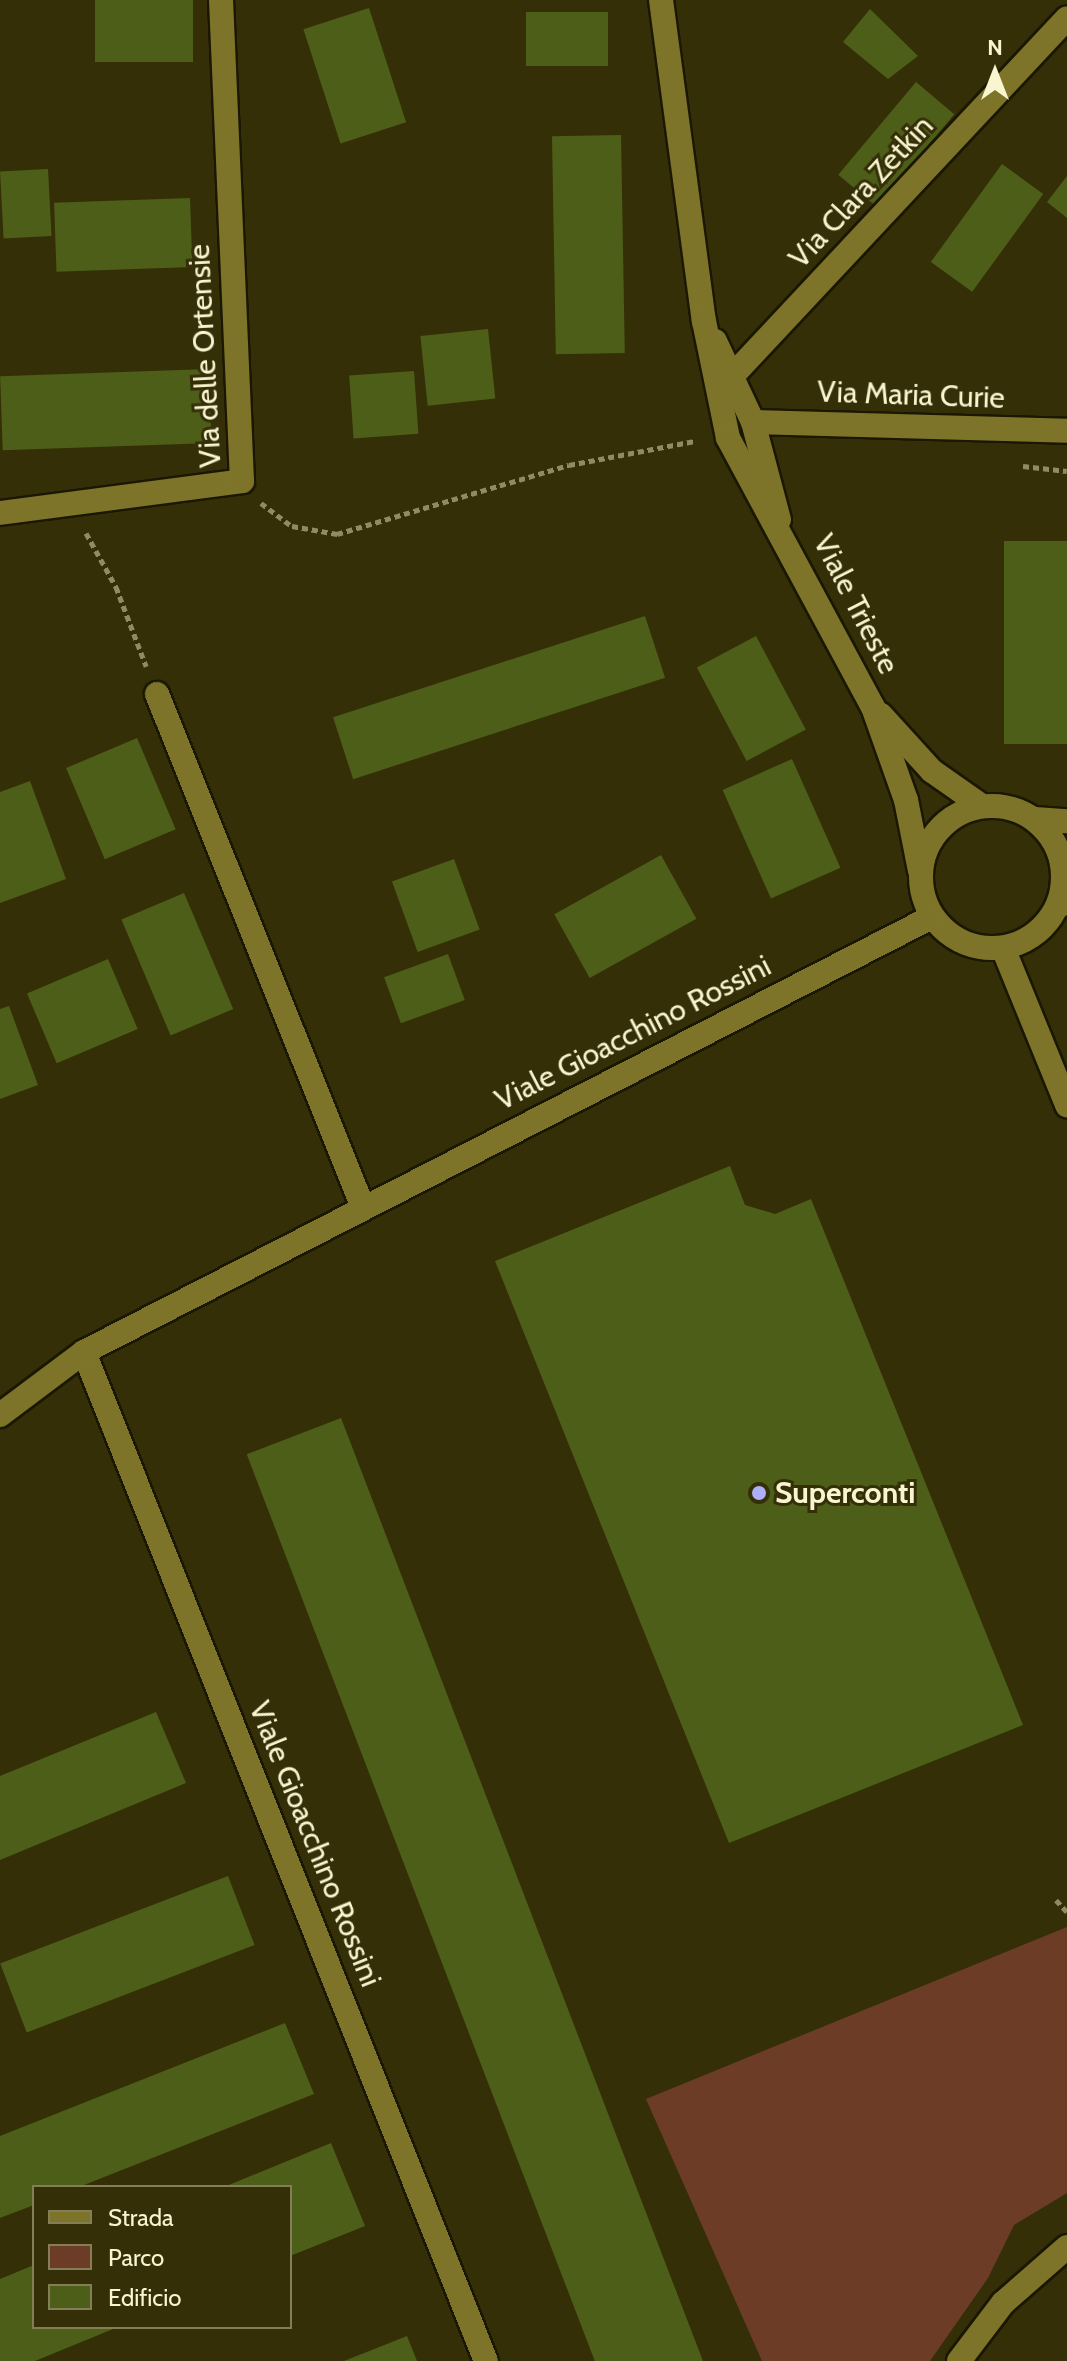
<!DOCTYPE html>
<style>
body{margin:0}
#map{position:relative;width:1067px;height:2361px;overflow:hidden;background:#342f07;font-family:Cabin,sans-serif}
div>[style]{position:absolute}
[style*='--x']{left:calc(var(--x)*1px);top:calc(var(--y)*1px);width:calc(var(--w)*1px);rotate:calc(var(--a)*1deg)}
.green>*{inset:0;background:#6d3c27}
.building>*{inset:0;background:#4d5e19;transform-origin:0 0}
.path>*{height:5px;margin-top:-2.5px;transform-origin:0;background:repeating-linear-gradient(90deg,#908b65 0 6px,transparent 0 10px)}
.roads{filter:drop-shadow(2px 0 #1a1702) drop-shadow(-2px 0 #1a1702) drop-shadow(0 2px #1a1702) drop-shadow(0 -2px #1a1702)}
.street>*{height:24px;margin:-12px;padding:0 12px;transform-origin:12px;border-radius:12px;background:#7d742a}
.secondary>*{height:24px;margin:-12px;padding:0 12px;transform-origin:12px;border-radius:12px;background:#7d742a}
.secondary>.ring{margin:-12px;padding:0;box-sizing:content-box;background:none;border:24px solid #7d742a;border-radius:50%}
.dots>*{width:22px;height:22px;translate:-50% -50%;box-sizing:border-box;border:4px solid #342f07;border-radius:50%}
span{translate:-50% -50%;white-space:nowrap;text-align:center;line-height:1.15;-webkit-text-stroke:6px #342f07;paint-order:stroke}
.street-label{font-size:30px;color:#f9f5d1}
.poi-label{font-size:30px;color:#f9f5d1;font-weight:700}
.left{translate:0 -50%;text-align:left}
.legend{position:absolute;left:32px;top:2185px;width:260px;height:144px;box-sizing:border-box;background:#342f07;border:2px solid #837e58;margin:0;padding:10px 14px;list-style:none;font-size:24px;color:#f9f5d1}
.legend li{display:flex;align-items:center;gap:16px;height:40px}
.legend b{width:40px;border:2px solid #837e58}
.north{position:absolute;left:955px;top:32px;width:80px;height:80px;-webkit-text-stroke:6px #342f07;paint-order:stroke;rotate:0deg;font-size:22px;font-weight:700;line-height:32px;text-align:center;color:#f9f5d1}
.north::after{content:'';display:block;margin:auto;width:28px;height:36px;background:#f9f5d1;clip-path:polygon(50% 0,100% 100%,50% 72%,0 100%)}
</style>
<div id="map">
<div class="green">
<div style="clip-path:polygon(1067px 1927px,1067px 2193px,1014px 2225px,988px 2278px,930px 2361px,762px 2361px,646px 2099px)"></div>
</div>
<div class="building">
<div style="left:95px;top:0;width:98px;height:62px"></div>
<div style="left:369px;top:8px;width:120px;height:69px;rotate:72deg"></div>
<div style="clip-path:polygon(870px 9px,918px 56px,888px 79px,843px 42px)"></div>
<div style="left:526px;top:12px;width:82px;height:54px"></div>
<div style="left:916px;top:82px;width:50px;height:121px;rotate:40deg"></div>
<div style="left:621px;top:135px;width:218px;height:69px;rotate:89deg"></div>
<div style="left:1002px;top:164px;width:51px;height:121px;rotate:36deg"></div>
<div style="left:48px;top:169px;width:67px;height:48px;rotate:87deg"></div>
<div style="clip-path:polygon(1067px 176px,1067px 218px,1047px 202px)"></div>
<div style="left:190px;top:198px;width:69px;height:136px;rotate:88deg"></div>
<div style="left:488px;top:329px;width:70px;height:68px;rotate:84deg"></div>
<div style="left:209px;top:369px;width:74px;height:209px;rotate:88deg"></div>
<div style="left:414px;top:371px;width:63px;height:65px;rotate:86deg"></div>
<div style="left:1067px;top:541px;width:203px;height:63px;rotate:90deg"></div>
<div style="left:645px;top:616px;width:65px;height:328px;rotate:72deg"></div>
<div style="left:756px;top:636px;width:106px;height:67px;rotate:62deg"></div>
<div style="left:137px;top:738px;width:99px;height:77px;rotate:67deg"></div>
<div style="left:792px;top:759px;width:119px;height:76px;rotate:66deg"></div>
<div style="clip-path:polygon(30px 781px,66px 879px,0 903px,0 792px)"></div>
<div style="left:661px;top:855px;width:73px;height:122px;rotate:61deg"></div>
<div style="left:454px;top:859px;width:75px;height:66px;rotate:70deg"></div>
<div style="left:184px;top:893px;width:126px;height:68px;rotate:67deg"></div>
<div style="left:448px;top:954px;width:49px;height:68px;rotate:70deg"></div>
<div style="left:108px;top:959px;width:76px;height:88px;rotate:67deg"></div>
<div style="clip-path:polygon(9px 1006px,38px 1085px,0 1099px,0 1009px)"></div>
<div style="clip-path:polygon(730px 1166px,745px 1205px,775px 1214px,811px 1199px,1023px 1725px,729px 1843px,495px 1261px)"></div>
<div style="left:341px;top:1418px;width:1012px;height:101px;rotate:69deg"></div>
<div style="clip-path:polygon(156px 1712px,186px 1783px,0 1860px,0 1776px)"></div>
<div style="left:228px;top:1876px;width:74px;height:244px;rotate:69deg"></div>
<div style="clip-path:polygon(285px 2023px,314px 2094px,79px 2187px,34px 2187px,34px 2205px,0 2218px,0 2136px)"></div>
<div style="clip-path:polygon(331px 2143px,365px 2226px,290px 2256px,290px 2187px,224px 2187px)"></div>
<div style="clip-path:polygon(34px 2265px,34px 2327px,118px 2327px,35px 2361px,0 2361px,0 2279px)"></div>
<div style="clip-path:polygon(407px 2336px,417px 2361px,344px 2361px)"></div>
</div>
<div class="path">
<div style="--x:1023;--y:466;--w:44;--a:6.5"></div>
<div style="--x:261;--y:503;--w:39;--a:37"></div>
<div style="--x:292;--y:526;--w:46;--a:10.1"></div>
<div style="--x:337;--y:534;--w:242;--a:-16.6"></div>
<div style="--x:569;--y:465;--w:128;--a:-10.8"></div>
<div style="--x:86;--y:533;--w:62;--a:60.9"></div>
<div style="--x:116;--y:587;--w:85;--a:69.2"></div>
<div style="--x:1056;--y:1900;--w:16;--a:47"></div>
</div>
<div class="roads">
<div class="street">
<div style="--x:734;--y:374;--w:487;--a:-46.9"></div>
<div style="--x:753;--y:422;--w:314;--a:1.6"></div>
<div style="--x:0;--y:513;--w:244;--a:-7.5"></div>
<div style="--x:242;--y:481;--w:481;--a:-92.5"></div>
<div style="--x:157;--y:694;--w:551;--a:68.14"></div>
<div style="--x:1035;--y:819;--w:32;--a:4"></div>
<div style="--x:1058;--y:906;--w:10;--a:-24"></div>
<div style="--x:1003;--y:948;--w:170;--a:67.8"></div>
<div style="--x:84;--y:1352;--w:1086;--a:68.28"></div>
<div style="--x:959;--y:2361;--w:73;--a:-52.8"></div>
<div style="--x:1003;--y:2303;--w:85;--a:-41.2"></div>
</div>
<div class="secondary">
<div style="--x:661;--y:0;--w:324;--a:82.4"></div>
<div style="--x:704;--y:321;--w:119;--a:78.4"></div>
<div style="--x:728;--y:438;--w:306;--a:61.7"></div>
<div style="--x:873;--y:707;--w:99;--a:70.5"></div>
<div style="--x:906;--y:800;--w:72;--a:78.8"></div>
<div style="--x:715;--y:341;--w:89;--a:64.9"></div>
<div style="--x:753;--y:422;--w:101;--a:75.1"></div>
<div style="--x:881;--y:715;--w:76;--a:47.7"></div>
<div style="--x:932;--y:771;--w:61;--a:35"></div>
<div class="ring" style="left:921px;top:806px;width:118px;height:118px"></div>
<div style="--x:0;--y:1415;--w:105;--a:-36.9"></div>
<div style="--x:84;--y:1352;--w:953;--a:-27.16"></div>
</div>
</div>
<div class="dots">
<div style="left:759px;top:1493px;background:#adaffb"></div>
</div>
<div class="street-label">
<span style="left:861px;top:192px;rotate:-47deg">Via Clara Zetkin</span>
<span style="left:205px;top:356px;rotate:-93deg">Via delle Ortensie</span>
<span style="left:911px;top:395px;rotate:2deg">Via Maria Curie</span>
<span style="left:856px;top:604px;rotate:63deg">Viale Trieste</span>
<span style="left:633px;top:1033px;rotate:-27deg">Viale Gioacchino Rossini</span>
<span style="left:315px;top:1844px;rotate:68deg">Viale Gioacchino Rossini</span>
</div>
<div class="poi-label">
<span class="left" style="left:775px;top:1493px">Superconti</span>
</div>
<ul class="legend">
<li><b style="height:10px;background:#7d742a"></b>Strada</li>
<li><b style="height:22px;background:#6d3c27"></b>Parco</li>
<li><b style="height:22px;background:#4d5e19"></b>Edificio</li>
</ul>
<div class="north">N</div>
</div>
